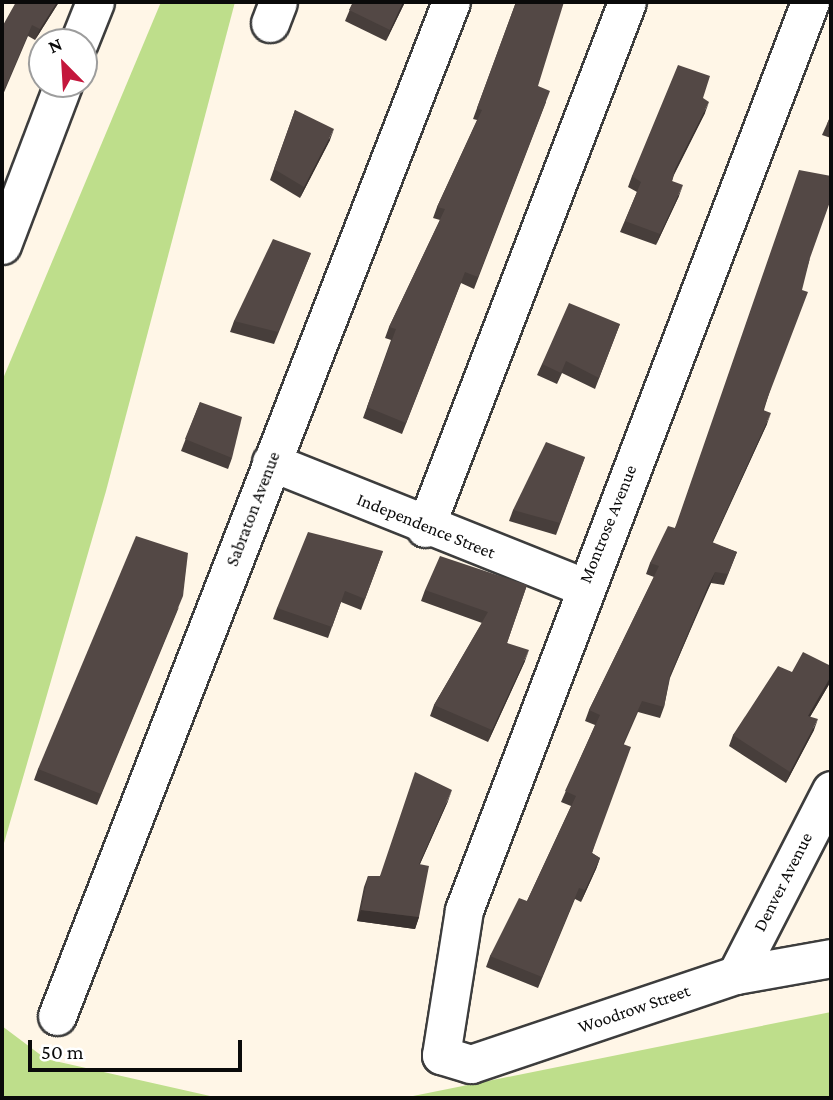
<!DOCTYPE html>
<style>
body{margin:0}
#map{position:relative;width:833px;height:1100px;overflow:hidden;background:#fff6e7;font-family:"Crimson Pro",serif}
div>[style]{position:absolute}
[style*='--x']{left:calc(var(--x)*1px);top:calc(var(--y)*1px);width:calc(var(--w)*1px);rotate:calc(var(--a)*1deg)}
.forest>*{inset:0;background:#bede8b}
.roads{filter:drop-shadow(2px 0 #3d3d3d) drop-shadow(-2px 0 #3d3d3d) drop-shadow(0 2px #3d3d3d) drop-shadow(0 -2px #3d3d3d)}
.minor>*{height:37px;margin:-18.5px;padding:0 18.5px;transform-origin:18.5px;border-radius:18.5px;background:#fff}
.wall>*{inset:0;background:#473e3b}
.shaded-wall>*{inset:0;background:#3a3230}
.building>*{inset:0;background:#534845}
span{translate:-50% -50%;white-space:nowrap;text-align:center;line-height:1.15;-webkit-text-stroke:7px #fff;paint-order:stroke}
.street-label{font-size:18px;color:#0a0a0a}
.frame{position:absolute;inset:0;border:4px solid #0a0a0a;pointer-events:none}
.north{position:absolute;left:28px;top:28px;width:70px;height:70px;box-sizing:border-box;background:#fff;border:2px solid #9d9d9d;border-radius:50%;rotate:336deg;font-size:19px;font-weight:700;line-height:28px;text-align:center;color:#0a0a0a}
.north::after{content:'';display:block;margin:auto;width:24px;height:32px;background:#c4173c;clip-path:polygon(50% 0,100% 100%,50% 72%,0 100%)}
.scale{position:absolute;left:28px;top:1040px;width:214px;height:32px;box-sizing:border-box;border:4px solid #0a0a0a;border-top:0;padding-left:9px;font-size:21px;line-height:24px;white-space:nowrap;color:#0a0a0a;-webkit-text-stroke:5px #fff;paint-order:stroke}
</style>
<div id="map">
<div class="forest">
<div style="clip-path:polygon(161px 2px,235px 2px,106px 491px,2px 850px,2px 381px)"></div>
<div style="clip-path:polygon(831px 1012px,831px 1098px,403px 1098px)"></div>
<div style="clip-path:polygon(2px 1026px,46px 1059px,219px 1098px,2px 1098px)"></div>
</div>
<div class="roads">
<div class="minor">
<div style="--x:810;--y:2;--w:972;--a:110.86"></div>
<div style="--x:464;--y:910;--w:147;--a:99"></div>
<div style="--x:441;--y:1055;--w:31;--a:17"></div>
<div style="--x:471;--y:1064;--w:280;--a:-18.6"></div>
<div style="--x:736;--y:975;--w:97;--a:-10.1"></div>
<div style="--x:270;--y:23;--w:22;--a:-69"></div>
<div style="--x:79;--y:42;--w:43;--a:-68.2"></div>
<div style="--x:2;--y:245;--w:172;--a:-69.2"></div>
<div style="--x:271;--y:462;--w:336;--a:21.8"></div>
<div style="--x:425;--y:528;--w:563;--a:-68.99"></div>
<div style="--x:736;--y:975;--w:208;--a:-62.8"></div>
<div style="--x:57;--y:1016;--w:1088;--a:-68.77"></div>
</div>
</div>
<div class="wall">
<div style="clip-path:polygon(59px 2px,35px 40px,28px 36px,2px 97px,2px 27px)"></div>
<div style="clip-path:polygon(353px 2px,405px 2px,386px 41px,345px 21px)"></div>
<div style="clip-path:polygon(516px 2px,538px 86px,546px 102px,474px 289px,461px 283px,402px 434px,363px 418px,391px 340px,385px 338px,389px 327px,440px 220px,433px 218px,437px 207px,477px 120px,473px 119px)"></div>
<div style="clip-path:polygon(703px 98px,705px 113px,674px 175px,672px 181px,679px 196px,656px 245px,620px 232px,637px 192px,628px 187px,632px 176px)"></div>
<div style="clip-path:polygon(295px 110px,330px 140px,300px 198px,270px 180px)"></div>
<div style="clip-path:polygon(831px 115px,831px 138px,822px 135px)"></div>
<div style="clip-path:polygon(311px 253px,274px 344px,230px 332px,234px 321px)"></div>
<div style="clip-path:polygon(810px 258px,764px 410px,767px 424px,712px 543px,737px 552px,724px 585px,711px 583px,704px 597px,670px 678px,664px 707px,660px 718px,638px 712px,624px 744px,592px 853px,600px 858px,596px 869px,581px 902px,575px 899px,538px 988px,486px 967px,490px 956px,527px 901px,571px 806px,561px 802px,595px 725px,585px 721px,589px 710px,654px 577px,646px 574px,650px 563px,675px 528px)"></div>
<div style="clip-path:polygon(620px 324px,595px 389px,562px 373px,557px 384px,537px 375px,542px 364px)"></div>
<div style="clip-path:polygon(200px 402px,232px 458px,228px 469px,181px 451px)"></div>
<div style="clip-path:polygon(585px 457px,556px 535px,509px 521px,513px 510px)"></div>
<div style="clip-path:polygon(383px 551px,361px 610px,341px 602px,328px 638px,273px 619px,277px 608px)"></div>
<div style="clip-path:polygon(527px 585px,507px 643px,525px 661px,488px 742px,430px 716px,434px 705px,482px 623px,421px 601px,425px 590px)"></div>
<div style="clip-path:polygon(179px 607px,97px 805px,34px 780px,38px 769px)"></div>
<div style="clip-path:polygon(831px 666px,831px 681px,810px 717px,814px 730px,786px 783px,729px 746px,733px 735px,792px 672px)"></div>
<div style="clip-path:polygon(448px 801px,420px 864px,419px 917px,415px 929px,357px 921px,364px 887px,368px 876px,380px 876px)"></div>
</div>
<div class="shaded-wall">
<div style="clip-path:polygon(57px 2px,59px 2px,35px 40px,40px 29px)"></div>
<div style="clip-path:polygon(403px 2px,405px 2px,386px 41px,390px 30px)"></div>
<div style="clip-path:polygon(709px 102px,705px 113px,671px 180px,675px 169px)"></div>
<div style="clip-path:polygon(334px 129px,330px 140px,300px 198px,304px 187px)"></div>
<div style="clip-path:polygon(683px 185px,679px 196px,656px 245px,660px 234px)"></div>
<div style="clip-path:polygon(771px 413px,767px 424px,708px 553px,712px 542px)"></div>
<div style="clip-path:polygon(715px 572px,711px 583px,666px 686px,708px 586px)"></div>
<div style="clip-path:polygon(529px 650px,525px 661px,488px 742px,492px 730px)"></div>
<div style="clip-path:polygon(831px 676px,831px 681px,804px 727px,808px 716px)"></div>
<div style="clip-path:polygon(818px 719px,814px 730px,786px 783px,790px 772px)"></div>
<div style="clip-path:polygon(452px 790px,448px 801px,415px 875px,419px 864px)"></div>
<div style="clip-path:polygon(600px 858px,596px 869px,581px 902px,585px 890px)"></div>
<div style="clip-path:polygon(361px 910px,419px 917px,415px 929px,357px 921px)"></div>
</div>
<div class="building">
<div style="clip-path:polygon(16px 2px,57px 2px,40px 29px,32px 25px,2px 95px,2px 27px)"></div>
<div style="clip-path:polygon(353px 2px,403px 2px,390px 30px,349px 10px)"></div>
<div style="clip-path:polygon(516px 2px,564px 2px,538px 86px,550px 91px,478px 277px,465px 272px,406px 423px,367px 407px,396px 329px,389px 327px,445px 209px,437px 207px,482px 110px,477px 108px)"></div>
<div style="clip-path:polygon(678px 65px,710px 76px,703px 98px,709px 102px,675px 169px,672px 181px,683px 185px,660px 234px,625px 221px,641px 182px,632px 176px)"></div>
<div style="clip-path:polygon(295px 110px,334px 129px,304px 187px,274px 169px)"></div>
<div style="clip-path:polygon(831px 115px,831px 126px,827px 124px)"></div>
<div style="clip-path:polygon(799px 170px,831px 176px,831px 199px,810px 258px,802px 290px,808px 292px,763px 410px,771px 413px,712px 542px,737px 552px,728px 574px,715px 572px,708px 586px,670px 675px,664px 707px,642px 701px,623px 744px,631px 747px,592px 853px,600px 858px,585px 890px,579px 888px,542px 977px,490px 956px,519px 898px,527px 901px,576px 796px,565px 791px,600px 715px,589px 710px,659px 566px,650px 563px,668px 526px,675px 528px)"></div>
<div style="clip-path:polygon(273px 239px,311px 253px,278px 332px,234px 321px)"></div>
<div style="clip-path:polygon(569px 303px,620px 324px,599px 378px,566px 361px,561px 373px,542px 364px)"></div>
<div style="clip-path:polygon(200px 402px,242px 417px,232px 458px,185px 439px)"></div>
<div style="clip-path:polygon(546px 442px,585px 457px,560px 523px,513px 510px)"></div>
<div style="clip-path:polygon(308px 532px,383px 551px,365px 599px,345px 591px,332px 627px,277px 608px)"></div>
<div style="clip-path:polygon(136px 536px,188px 553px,183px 596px,101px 794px,38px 769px)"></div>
<div style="clip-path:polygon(440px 556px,527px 585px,507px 643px,529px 650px,492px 730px,434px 705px,488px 612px,425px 590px)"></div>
<div style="clip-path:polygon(803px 652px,831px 666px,831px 676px,808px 716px,818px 719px,790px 772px,733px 735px,778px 666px,792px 672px)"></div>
<div style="clip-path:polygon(415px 772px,452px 790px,419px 864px,429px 866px,419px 917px,361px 910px,368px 876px,380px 876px)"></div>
</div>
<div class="street-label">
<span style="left:253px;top:509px;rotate:-69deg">Sabraton Avenue</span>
<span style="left:608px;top:524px;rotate:-68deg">Montrose Avenue</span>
<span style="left:426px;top:526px;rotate:22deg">Independence Street</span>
<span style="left:783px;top:882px;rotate:-63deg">Denver Avenue</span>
<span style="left:634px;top:1009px;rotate:-19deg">Woodrow Street</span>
</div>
<div class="frame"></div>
<div class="north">N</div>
<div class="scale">50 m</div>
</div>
